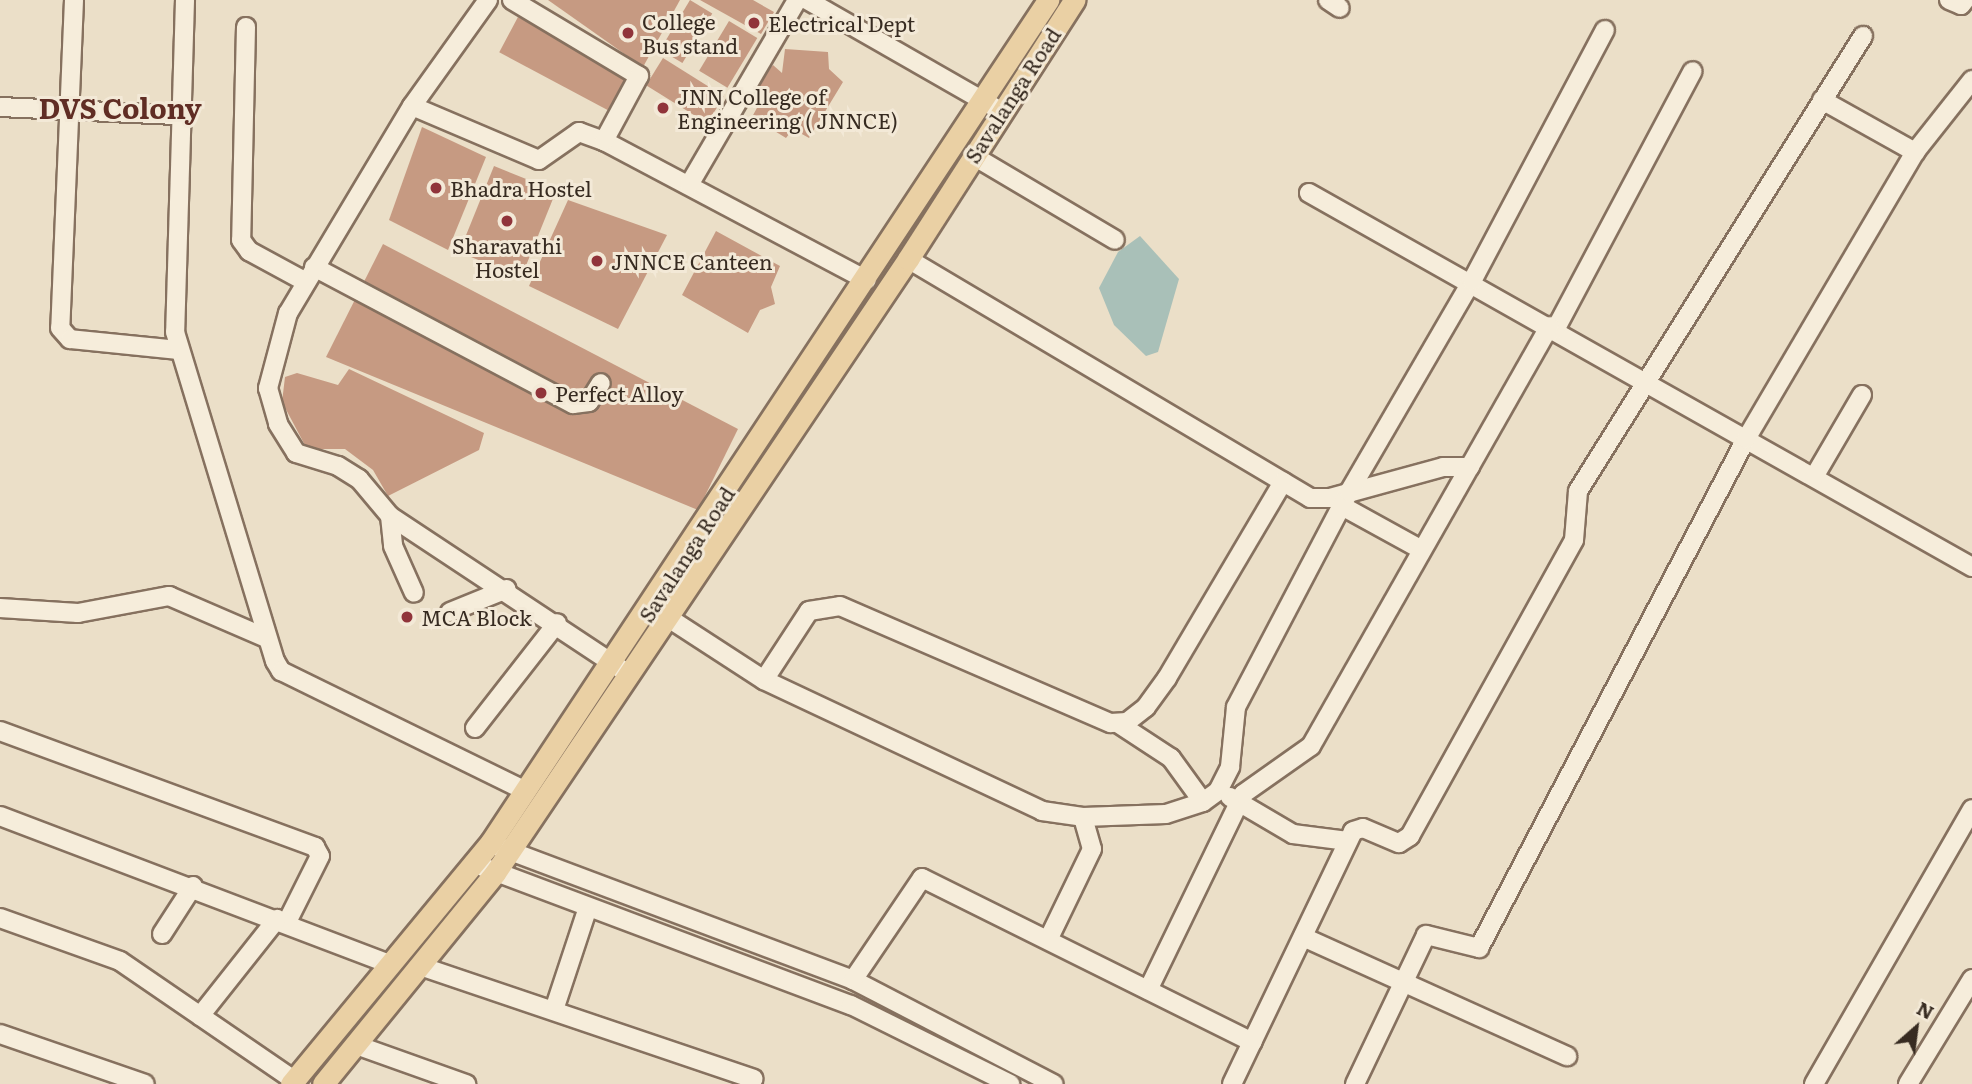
<!DOCTYPE html>
<style>
body{margin:0}
#map{position:relative;width:1972px;height:1084px;overflow:hidden;background:#ebdfc8;font-family:Literata,serif}
div>[style]{position:absolute}
[style*='--x']{left:calc(var(--x)*1px);top:calc(var(--y)*1px);width:calc(var(--w)*1px);rotate:calc(var(--a)*1deg)}
.water>*{inset:0;background:#a9c0b8}
.building>*{inset:0;background:#c69a82;transform-origin:0 0}
.roads{filter:drop-shadow(2px 0 #86715f) drop-shadow(-2px 0 #86715f) drop-shadow(0 2px #86715f) drop-shadow(0 -2px #86715f)}
.minor>*{height:18px;margin:-9px;padding:0 9px;transform-origin:9px;border-radius:9px;background:#f6eddb}
.major>*{height:21px;margin:-10.5px;padding:0 10.5px;transform-origin:10.5px;border-radius:10.5px;background:#ead0a4}
.dots>*{width:19px;height:19px;translate:-50% -50%;box-sizing:border-box;border:4px solid #f3e9d7;border-radius:50%}
span{translate:-50% -50%;white-space:nowrap;text-align:center;line-height:1.15;-webkit-text-stroke:6px #f3e9d7;paint-order:stroke}
.poi-label{font-size:21px;color:#372b21}
.left{translate:0 -50%;text-align:left}
.street-label{font-size:21px;color:#372b21}
.district-label{font-size:28px;color:#602d24;font-weight:700}
.north{position:absolute;left:1881px;top:993px;width:70px;height:70px;-webkit-text-stroke:5px #f3e9d7;paint-order:stroke;rotate:28deg;font-size:19px;font-weight:700;line-height:28px;text-align:center;color:#372b21}
.north::after{content:'';display:block;margin:auto;width:24px;height:32px;background:#372b21;clip-path:polygon(50% 0,100% 100%,50% 72%,0 100%)}
</style>
<div id="map">
<div class="water">
<div style="clip-path:polygon(1140px 236px,1179px 279px,1158px 352px,1146px 356px,1114px 325px,1099px 288px,1118px 252px)"></div>
</div>
<div class="building">
<div style="clip-path:polygon(548px 0,680px 0,643px 67px)"></div>
<div style="left:690px;top:0;width:26px;height:58px;rotate:31deg"></div>
<div style="clip-path:polygon(700px 0,753px 0,774px 12px,761px 34px)"></div>
<div style="left:518px;top:17px;width:128px;height:40px;rotate:28deg"></div>
<div style="left:729px;top:21px;width:33px;height:58px;rotate:31deg"></div>
<div style="clip-path:polygon(785px 49px,828px 52px,829px 69px,843px 82px,809px 138px,793px 129px,786px 138px,752px 117px,764px 95px,755px 87px,773px 65px,782px 73px)"></div>
<div style="left:663px;top:58px;width:72px;height:32px;rotate:32deg"></div>
<div style="clip-path:polygon(422px 127px,486px 157px,448px 250px,389px 220px)"></div>
<div style="left:494px;top:166px;width:67px;height:93px;rotate:22deg"></div>
<div style="clip-path:polygon(568px 200px,667px 235px,618px 329px,529px 286px)"></div>
<div style="clip-path:polygon(716px 231px,780px 266px,771px 287px,775px 304px,760px 310px,748px 333px,682px 295px)"></div>
<div style="clip-path:polygon(383px 244px,738px 429px,698px 510px,326px 357px)"></div>
<div style="clip-path:polygon(349px 369px,484px 433px,479px 450px,388px 496px,373px 470px,345px 449px,307px 449px,282px 402px,285px 377px,297px 373px,338px 385px)"></div>
</div>
<div class="roads">
<div class="minor">
<div style="--x:74;--y:0;--w:328;--a:92.4"></div>
<div style="--x:60;--y:328;--w:15;--a:48"></div>
<div style="--x:70;--y:339;--w:110;--a:5.8"></div>
<div style="--x:185;--y:0;--w:332;--a:91.7"></div>
<div style="--x:175;--y:332;--w:344;--a:73.1"></div>
<div style="--x:275;--y:661;--w:12;--a:59"></div>
<div style="--x:281;--y:671;--w:273;--a:26.1"></div>
<div style="--x:488;--y:0;--w:130;--a:125.6"></div>
<div style="--x:412;--y:106;--w:138;--a:23"></div>
<div style="--x:539;--y:160;--w:49;--a:-35"></div>
<div style="--x:579;--y:132;--w:27;--a:20"></div>
<div style="--x:604;--y:141;--w:297;--a:27.9"></div>
<div style="--x:512;--y:0;--w:148;--a:30.9"></div>
<div style="--x:639;--y:76;--w:74;--a:118.3"></div>
<div style="--x:807;--y:0;--w:224;--a:29.8"></div>
<div style="--x:1328;--y:0;--w:14;--a:34"></div>
<div style="--x:1949;--y:0;--w:13;--a:23"></div>
<div style="--x:1961;--y:5;--w:6;--a:-51"></div>
<div style="--x:246;--y:27;--w:213;--a:91.3"></div>
<div style="--x:241;--y:240;--w:14;--a:54"></div>
<div style="--x:249;--y:251;--w:65;--a:28.5"></div>
<div style="--x:1822;--y:100;--w:107;--a:29.2"></div>
<div style="--x:412;--y:106;--w:241;--a:120.9"></div>
<div style="--x:288;--y:313;--w:78;--a:104.9"></div>
<div style="--x:268;--y:388;--w:37;--a:74"></div>
<div style="--x:278;--y:424;--w:34;--a:58"></div>
<div style="--x:296;--y:453;--w:44;--a:17.2"></div>
<div style="--x:338;--y:466;--w:25;--a:32"></div>
<div style="--x:359;--y:479;--w:48;--a:50"></div>
<div style="--x:390;--y:516;--w:288;--a:33.5"></div>
<div style="--x:0;--y:107;--w:178;--a:2.6"></div>
<div style="--x:972;--y:155;--w:166;--a:30.7"></div>
<div style="--x:689;--y:185;--w:214;--a:-59.7"></div>
<div style="--x:1309;--y:193;--w:761;--a:29.43"></div>
<div style="--x:908;--y:259;--w:468;--a:30.7"></div>
<div style="--x:1310;--y:498;--w:20;--a:0"></div>
<div style="--x:1330;--y:498;--w:117;--a:-15.3"></div>
<div style="--x:1443;--y:467;--w:27;--a:0"></div>
<div style="--x:314;--y:267;--w:293;--a:27.9"></div>
<div style="--x:573;--y:404;--w:16;--a:-7"></div>
<div style="--x:589;--y:402;--w:22;--a:-58"></div>
<div style="--x:1555;--y:330;--w:293;--a:-62"></div>
<div style="--x:1814;--y:477;--w:95;--a:-59.7"></div>
<div style="--x:1342;--y:506;--w:91;--a:28.8"></div>
<div style="--x:390;--y:516;--w:30;--a:84"></div>
<div style="--x:393;--y:546;--w:51;--a:65.9"></div>
<div style="--x:0;--y:608;--w:78;--a:3.7"></div>
<div style="--x:78;--y:613;--w:93;--a:-10.6"></div>
<div style="--x:169;--y:596;--w:106;--a:23.4"></div>
<div style="--x:450;--y:612;--w:61;--a:-22"></div>
<div style="--x:667;--y:617;--w:116;--a:33"></div>
<div style="--x:764;--y:680;--w:307;--a:25.2"></div>
<div style="--x:1042;--y:811;--w:41;--a:8.3"></div>
<div style="--x:1083;--y:817;--w:83;--a:-2.1"></div>
<div style="--x:1166;--y:814;--w:39;--a:-18"></div>
<div style="--x:1203;--y:802;--w:19;--a:-36"></div>
<div style="--x:1218;--y:791;--w:27;--a:-63"></div>
<div style="--x:1230;--y:767;--w:60;--a:-84.3"></div>
<div style="--x:1236;--y:707;--w:243;--a:-62.3"></div>
<div style="--x:1349;--y:492;--w:244;--a:-59.8"></div>
<div style="--x:1472;--y:281;--w:284;--a:-62.1"></div>
<div style="--x:764;--y:680;--w:82;--a:-56.9"></div>
<div style="--x:809;--y:611;--w:31;--a:-9"></div>
<div style="--x:840;--y:606;--w:295;--a:23.4"></div>
<div style="--x:1111;--y:723;--w:16;--a:-4"></div>
<div style="--x:1127;--y:722;--w:24;--a:-38"></div>
<div style="--x:1146;--y:707;--w:36;--a:-54"></div>
<div style="--x:1167;--y:678;--w:228;--a:-59.4"></div>
<div style="--x:1119;--y:724;--w:62;--a:33.2"></div>
<div style="--x:1171;--y:758;--w:54;--a:54"></div>
<div style="--x:475;--y:728;--w:133;--a:-52"></div>
<div style="--x:0;--y:731;--w:336;--a:20.2"></div>
<div style="--x:315;--y:847;--w:10;--a:61"></div>
<div style="--x:320;--y:856;--w:74;--a:116.6"></div>
<div style="--x:1230;--y:797;--w:73;--a:30.4"></div>
<div style="--x:1293;--y:834;--w:55;--a:7.3"></div>
<div style="--x:0;--y:816;--w:419;--a:20.8"></div>
<div style="--x:497;--y:846;--w:380;--a:20.6"></div>
<div style="--x:853;--y:980;--w:226;--a:27.4"></div>
<div style="--x:483;--y:867;--w:393;--a:20.6"></div>
<div style="--x:851;--y:1005;--w:178;--a:26.4"></div>
<div style="--x:0;--y:918;--w:127;--a:19.7"></div>
<div style="--x:120;--y:961;--w:211;--a:34.4"></div>
<div style="--x:162;--y:934;--w:57;--a:-57.1"></div>
<div style="--x:1303;--y:937;--w:290;--a:24.3"></div>
<div style="--x:1048;--y:940;--w:101;--a:-64.2"></div>
<div style="--x:1092;--y:849;--w:33;--a:-106"></div>
<div style="--x:423;--y:967;--w:349;--a:18.7"></div>
<div style="--x:853;--y:980;--w:123;--a:-55.9"></div>
<div style="--x:922;--y:878;--w:369;--a:26.4"></div>
<div style="--x:1148;--y:990;--w:218;--a:-64.1"></div>
<div style="--x:1243;--y:794;--w:83;--a:-35.2"></div>
<div style="--x:1311;--y:746;--w:483;--a:-60.4"></div>
<div style="--x:554;--y:1010;--w:108;--a:-71.7"></div>
<div style="--x:200;--y:1016;--w:124;--a:-51.6"></div>
<div style="--x:0;--y:1034;--w:153;--a:19"></div>
<div style="--x:359;--y:1046;--w:114;--a:19.6"></div>
<div style="--x:1232;--y:1084;--w:280;--a:-64.4"></div>
<div style="--x:1353;--y:831;--w:10;--a:-17"></div>
<div style="--x:1363;--y:828;--w:39;--a:23"></div>
<div style="--x:1399;--y:843;--w:13;--a:-32"></div>
<div style="--x:1410;--y:836;--w:338;--a:-61"></div>
<div style="--x:1574;--y:540;--w:49;--a:-85.3"></div>
<div style="--x:1578;--y:491;--w:537;--a:-57.94"></div>
<div style="--x:1355;--y:1084;--w:165;--a:-64.5"></div>
<div style="--x:1426;--y:935;--w:55;--a:13.8"></div>
<div style="--x:1479;--y:948;--w:575;--a:-62.32"></div>
<div style="--x:1746;--y:439;--w:333;--a:-59.5"></div>
<div style="--x:1915;--y:152;--w:92;--a:-51.6"></div>
<div style="--x:1814;--y:1084;--w:317;--a:-60.1"></div>
<div style="--x:1908;--y:1084;--w:123;--a:-58.6"></div>
</div>
<div class="major">
<div style="--x:291;--y:1084;--w:314;--a:-50.4"></div>
<div style="--x:491;--y:842;--w:1010;--a:-56.51"></div>
<div style="--x:323;--y:1084;--w:272;--a:-50.8"></div>
<div style="--x:495;--y:873;--w:740;--a:-56.07"></div>
<div style="--x:908;--y:259;--w:308;--a:-57.3"></div>
</div>
</div>
<div class="dots">
<div style="left:754px;top:23px;background:#90343a"></div>
<div style="left:628px;top:33px;background:#90343a"></div>
<div style="left:663px;top:108px;background:#90343a"></div>
<div style="left:436px;top:188px;background:#90343a"></div>
<div style="left:507px;top:221px;background:#90343a"></div>
<div style="left:597px;top:261px;background:#90343a"></div>
<div style="left:541px;top:393px;background:#90343a"></div>
<div style="left:407px;top:617px;background:#90343a"></div>
</div>
<div class="poi-label">
<span class="left" style="left:642px;top:33px">College<br>Bus stand</span>
<span class="left" style="left:768px;top:23px">Electrical Dept</span>
<span class="left" style="left:677px;top:108px">JNN College of<br>Engineering ( JNNCE)</span>
<span class="left" style="left:450px;top:188px">Bhadra Hostel</span>
<span style="left:507px;top:257px">Sharavathi<br>Hostel</span>
<span class="left" style="left:611px;top:261px">JNNCE Canteen</span>
<span class="left" style="left:555px;top:393px">Perfect Alloy</span>
<span class="left" style="left:421px;top:617px">MCA Block</span>
</div>
<div class="street-label">
<span style="left:1012px;top:95px;rotate:-57deg">Savalanga Road</span>
<span style="left:686px;top:554px;rotate:-57deg">Savalanga Road</span>
</div>
<div class="district-label">
<span style="left:120px;top:107px">DVS Colony</span>
</div>
<div class="north">N</div>
</div>
